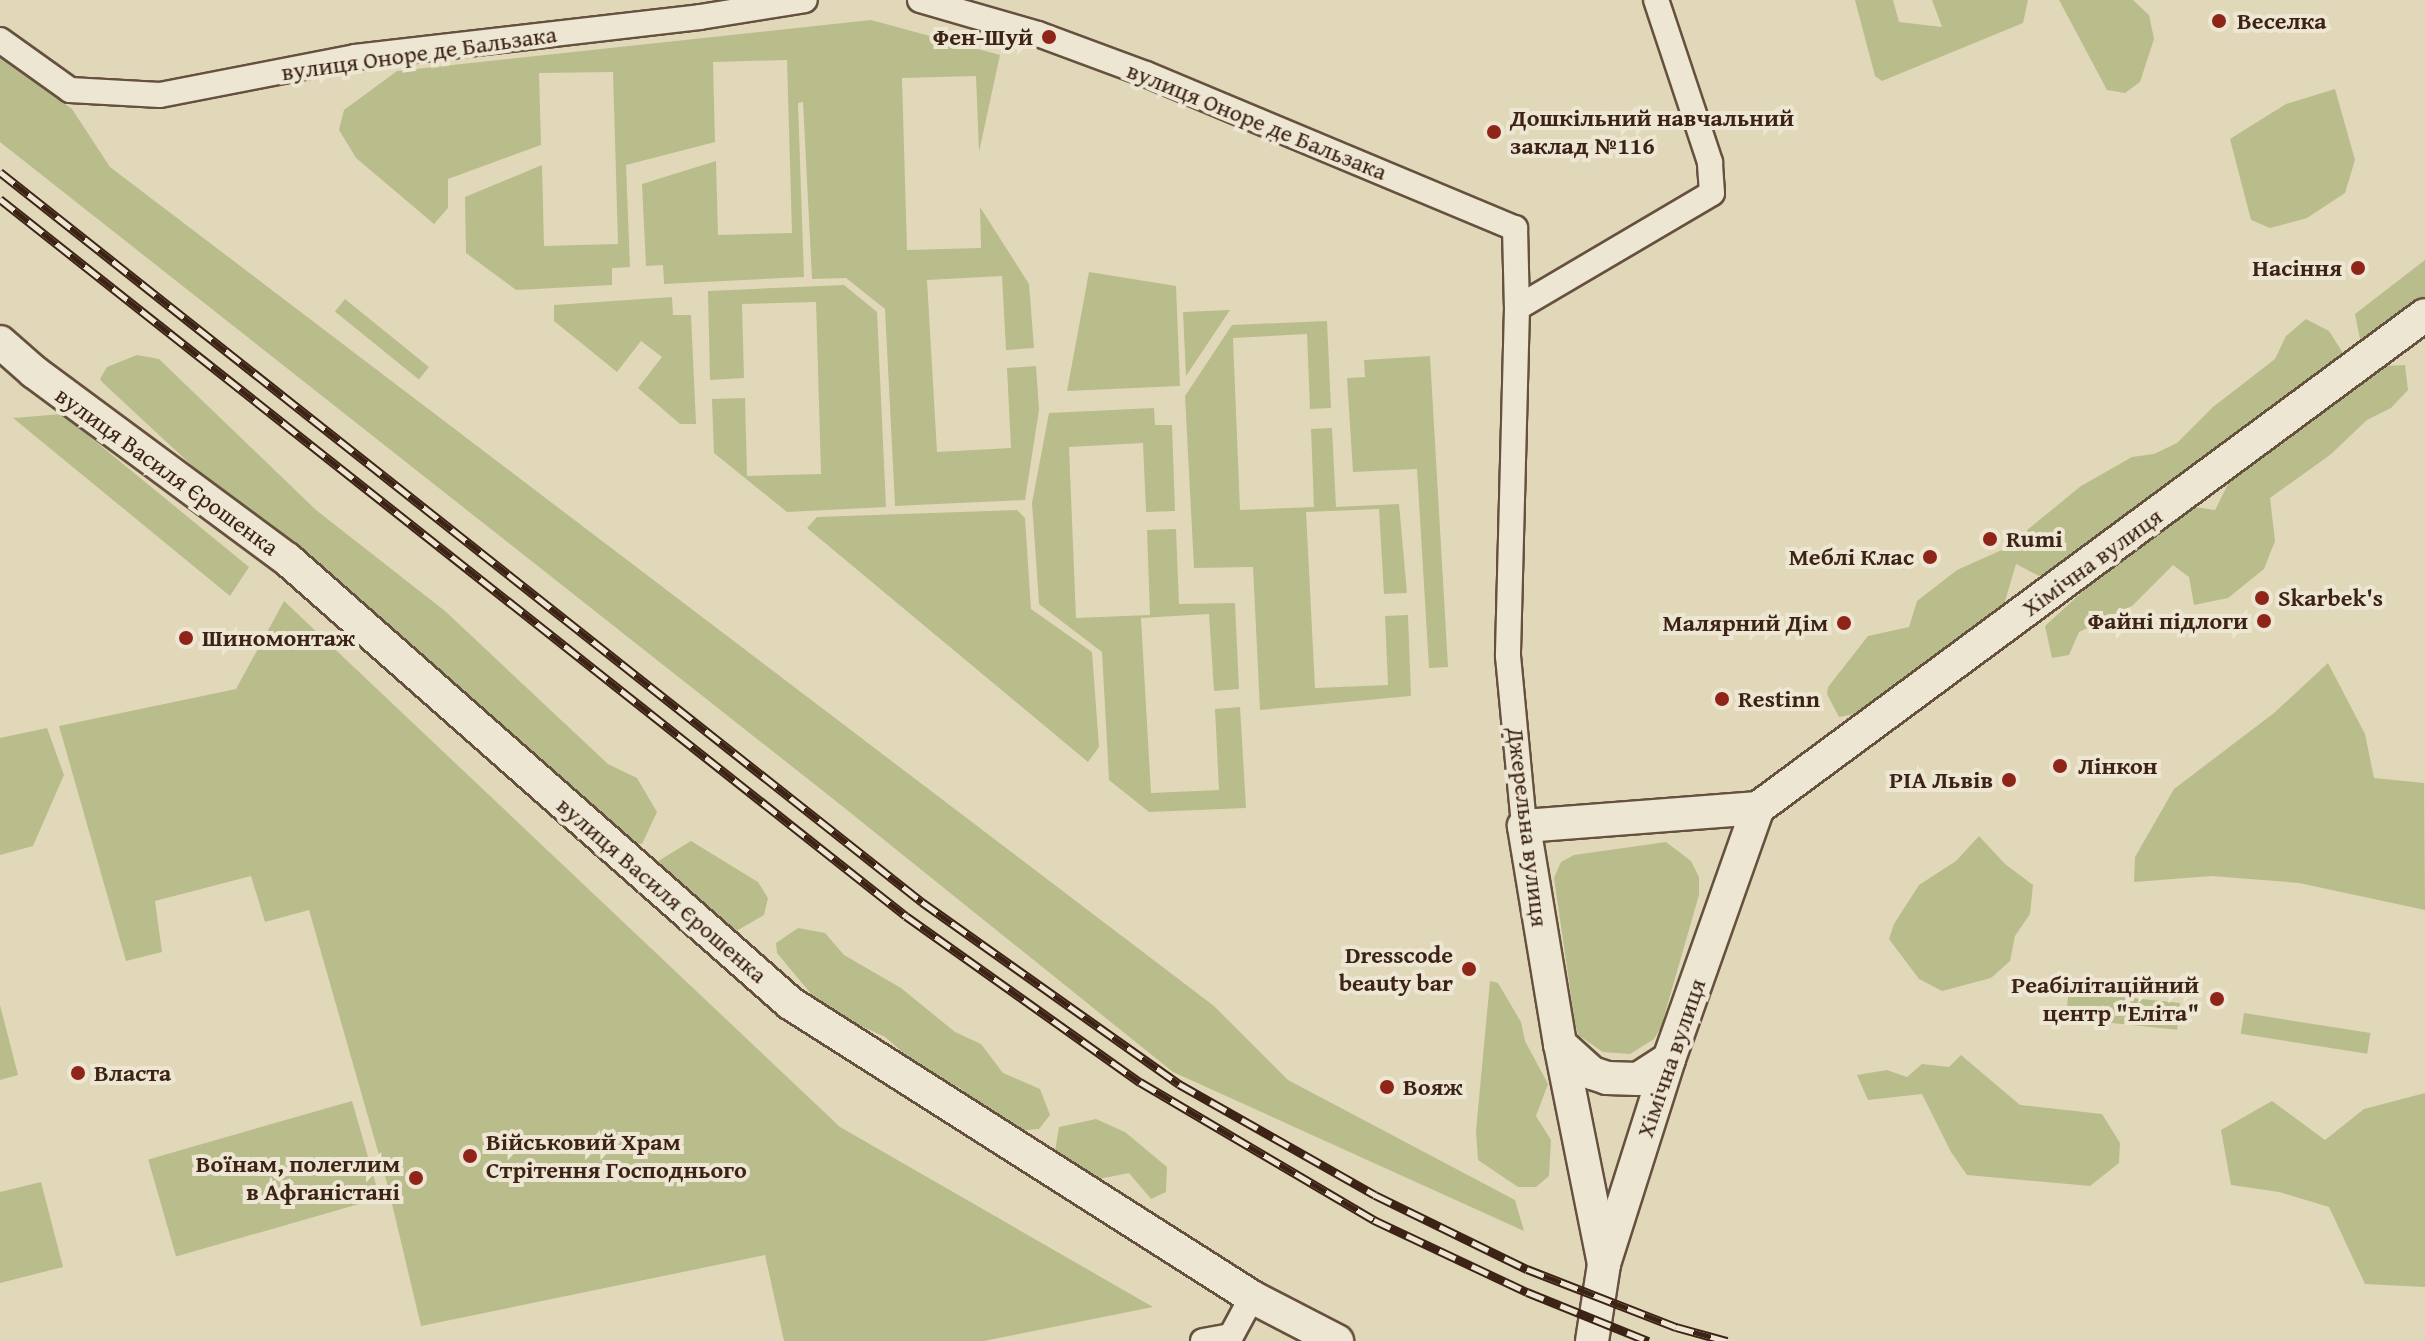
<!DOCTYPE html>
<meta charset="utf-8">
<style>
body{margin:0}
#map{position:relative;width:2425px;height:1341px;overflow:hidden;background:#e1d8b9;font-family:"Gentium Book Plus",serif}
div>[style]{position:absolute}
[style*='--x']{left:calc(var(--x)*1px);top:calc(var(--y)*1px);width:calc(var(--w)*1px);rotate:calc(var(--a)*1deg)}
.green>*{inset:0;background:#b9bd8b;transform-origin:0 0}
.roads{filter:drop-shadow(2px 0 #66503e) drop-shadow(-2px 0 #66503e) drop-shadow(0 2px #66503e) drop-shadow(0 -2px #66503e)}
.minor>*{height:24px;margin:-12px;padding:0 12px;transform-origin:12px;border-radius:12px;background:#ece6d2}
.tertiary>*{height:32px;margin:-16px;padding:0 16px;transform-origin:16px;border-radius:16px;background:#ece6d2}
.rail>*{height:9px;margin-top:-4.5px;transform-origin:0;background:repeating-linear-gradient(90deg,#ece6d2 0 18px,#3d2315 0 36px);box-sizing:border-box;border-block:2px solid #3d2315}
.dots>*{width:22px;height:22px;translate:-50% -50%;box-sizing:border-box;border:4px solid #ece6d2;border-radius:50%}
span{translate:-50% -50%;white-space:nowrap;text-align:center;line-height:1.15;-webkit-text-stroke:8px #ece6d2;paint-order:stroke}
.poi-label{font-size:24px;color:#3d2315;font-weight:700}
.left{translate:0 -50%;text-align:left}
.right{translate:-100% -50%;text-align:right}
.street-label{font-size:24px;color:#3d2315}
</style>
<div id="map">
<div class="green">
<div style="clip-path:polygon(1855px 0,1893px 0,1899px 22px,1942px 27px,1932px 0,2028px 0,2023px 23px,1882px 81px,1875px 76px)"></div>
<div style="clip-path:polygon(2059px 0,2133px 0,2149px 15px,2154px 39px,2140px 82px,2125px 93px,2107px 90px)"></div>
<div style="clip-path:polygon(871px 20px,1000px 55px,979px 152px,976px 76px,902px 78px,907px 250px,981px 248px,980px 207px,1029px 284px,1034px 348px,1006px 350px,1002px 276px,927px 280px,937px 452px,1011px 448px,1007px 368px,1036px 366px,1039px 410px,1025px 500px,895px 506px,885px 309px,846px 278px,812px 279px,803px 102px,798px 103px,804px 277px,664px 284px,663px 265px,646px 266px,642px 184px,716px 161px,718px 235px,792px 233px,787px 60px,713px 62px,715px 142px,626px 165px,630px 267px,612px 268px,612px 285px,516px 290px,466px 253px,465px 197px,542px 165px,544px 246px,618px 244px,613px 72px,539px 73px,541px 145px,448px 179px,448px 208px,434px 224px,356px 158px,339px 130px,344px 110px,397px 71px)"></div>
<div style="clip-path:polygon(0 57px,72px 109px,110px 167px,1214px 1006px,1288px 1080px,1515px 1200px,1524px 1231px,1173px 1072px,832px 798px,0 142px)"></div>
<div style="clip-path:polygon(2335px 89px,2355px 160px,2345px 193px,2307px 218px,2270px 228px,2251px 220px,2230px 139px,2286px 104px)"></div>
<div style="clip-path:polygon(2425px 260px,2425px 306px,2375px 341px,2360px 339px,2355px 314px)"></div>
<div style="clip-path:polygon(1089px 272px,1176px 286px,1180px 386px,1067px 391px)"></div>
<div style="clip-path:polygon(844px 285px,877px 312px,886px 507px,787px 512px,714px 453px,712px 399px,745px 398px,747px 476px,821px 474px,816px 302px,742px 304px,744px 378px,710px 380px,708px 291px)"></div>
<div style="clip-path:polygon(672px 297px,673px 315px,691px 315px,696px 424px,680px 424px,638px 388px,662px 357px,641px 341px,617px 372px,554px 321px,554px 305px)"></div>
<div style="left:345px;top:299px;width:108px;height:16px;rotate:39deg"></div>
<div style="clip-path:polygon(1230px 310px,1186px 376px,1183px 312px)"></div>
<div style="clip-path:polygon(2306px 319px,2329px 331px,2343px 353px,2316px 380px,2063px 567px,2039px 576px,2016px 564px,2003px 608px,1883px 694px,1864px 712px,1839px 717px,1827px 694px,1828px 687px,1868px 636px,1909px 627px,1917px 601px,1957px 570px,2004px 549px,2081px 486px,2132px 457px,2154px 454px,2177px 443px,2213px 407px,2275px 359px,2286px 336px)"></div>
<div style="clip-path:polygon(1327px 321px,1331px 408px,1310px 409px,1307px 334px,1233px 338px,1240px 510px,1314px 507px,1311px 429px,1332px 428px,1336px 507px,1399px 504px,1407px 593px,1384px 594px,1379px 509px,1306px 512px,1315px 688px,1388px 685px,1385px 616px,1408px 615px,1411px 696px,1260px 710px,1253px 567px,1194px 568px,1185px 396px,1232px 325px)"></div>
<div style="clip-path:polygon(137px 355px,159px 359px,316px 510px,445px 611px,608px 764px,637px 778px,657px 812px,642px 844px,627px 842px,554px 772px,488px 721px,187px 461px,103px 383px,100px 379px,107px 367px)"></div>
<div style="clip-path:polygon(1430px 356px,1448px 667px,1429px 668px,1417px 469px,1353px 472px,1347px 378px,1365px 377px,1364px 360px)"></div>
<div style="clip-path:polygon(2405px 365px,2408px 390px,2391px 408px,2367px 420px,2330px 455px,2270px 498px,2275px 541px,2264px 569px,2228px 598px,2194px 605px,2189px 577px,2173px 565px,2132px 606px,2079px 632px,2069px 655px,2052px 658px,2045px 626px,2142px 537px,2188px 506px,2215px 510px,2232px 476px,2381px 366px)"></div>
<div style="clip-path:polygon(1154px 408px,1155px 425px,1172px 425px,1175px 511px,1146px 512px,1143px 443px,1069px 447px,1076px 618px,1150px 615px,1147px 530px,1176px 529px,1179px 604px,1235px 603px,1239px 689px,1214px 691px,1209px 614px,1141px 618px,1151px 793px,1219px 790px,1215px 709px,1240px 707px,1246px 808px,1149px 812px,1109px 780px,1102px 652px,1039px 604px,1032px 503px,1049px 413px)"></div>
<div style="clip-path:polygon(62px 414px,249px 567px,230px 596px,13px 418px)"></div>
<div style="clip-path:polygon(1017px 510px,1025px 518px,1031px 609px,1092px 652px,1099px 747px,1088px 762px,807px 528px,817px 517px)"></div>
<div style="clip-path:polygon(284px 601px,840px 1127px,1153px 1307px,984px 1341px,784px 1341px,765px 1255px,421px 1326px,387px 1183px,309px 910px,265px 922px,251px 876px,155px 901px,162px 952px,126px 961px,59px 726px,236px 689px)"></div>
<div style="clip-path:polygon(2328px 663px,2365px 734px,2374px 778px,2424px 783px,2425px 910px,2299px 883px,2212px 876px,2134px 882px,2135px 857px,2174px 789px,2274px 713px)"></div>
<div style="clip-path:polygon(47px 728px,64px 775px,33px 846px,0 855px,0 738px)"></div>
<div style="clip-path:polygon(1979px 836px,2005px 864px,2033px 885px,2030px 914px,2015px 936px,2010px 961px,1991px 978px,1942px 991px,1919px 979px,1889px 939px,1894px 924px,1919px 885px,1956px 861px)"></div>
<div style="clip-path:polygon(691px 841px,758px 882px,768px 898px,764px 915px,733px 933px,713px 916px,690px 889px,657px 872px,655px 863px)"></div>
<div style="clip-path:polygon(1666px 842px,1691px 861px,1699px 877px,1699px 895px,1661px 1027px,1654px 1039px,1630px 1054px,1603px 1052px,1578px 1035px,1575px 1023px,1554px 878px,1561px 862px,1574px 855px)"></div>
<div style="clip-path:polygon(798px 928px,825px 933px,844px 955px,901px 988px,955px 1032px,981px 1044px,1003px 1073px,1040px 1089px,1050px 1115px,1039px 1129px,1005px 1132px,960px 1088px,921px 1068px,885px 1037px,833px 1013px,812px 995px,777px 953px,776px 943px)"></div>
<div style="clip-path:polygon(1490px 981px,1498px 983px,1521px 1022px,1525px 1041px,1548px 1084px,1536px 1116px,1551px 1140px,1549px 1176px,1536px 1187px,1518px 1187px,1478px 1160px,1476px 1131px)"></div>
<div style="left:2180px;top:1003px;width:27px;height:112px;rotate:96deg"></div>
<div style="clip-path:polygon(0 1005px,18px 1075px,0 1080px)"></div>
<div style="left:2244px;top:1013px;width:128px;height:21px;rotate:9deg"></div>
<div style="clip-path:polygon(1961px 1055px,2020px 1105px,2102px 1114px,2120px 1143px,2119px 1163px,2090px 1186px,1967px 1175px,1951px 1152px,1922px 1094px,1868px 1100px,1857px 1075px,1887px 1070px,1907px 1077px,1922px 1064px,1949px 1067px)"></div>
<div style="clip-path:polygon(2425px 1093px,2425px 1287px,2365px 1284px,2329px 1207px,2279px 1192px,2231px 1185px,2221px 1130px,2272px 1101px,2325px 1140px,2364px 1109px)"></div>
<div style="left:352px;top:1101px;width:101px;height:212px;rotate:74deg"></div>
<div style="clip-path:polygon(1096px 1119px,1125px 1132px,1167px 1167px,1166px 1192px,1151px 1199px,1129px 1173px,1099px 1179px,1055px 1151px,1059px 1127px)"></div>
<div style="clip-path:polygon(41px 1182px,63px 1267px,0 1283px,0 1192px)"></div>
</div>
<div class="roads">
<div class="minor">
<div style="--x:920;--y:0;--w:123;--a:16.1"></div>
<div style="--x:1038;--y:34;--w:115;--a:20.3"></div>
<div style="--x:1146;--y:74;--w:400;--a:22.7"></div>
<div style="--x:1515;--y:228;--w:80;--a:88.6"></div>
<div style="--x:1517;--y:308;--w:348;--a:91.5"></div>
<div style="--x:1508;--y:656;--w:171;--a:84.6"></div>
<div style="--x:0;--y:40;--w:86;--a:35.5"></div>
<div style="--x:70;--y:90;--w:90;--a:3.2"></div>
<div style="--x:160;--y:95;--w:199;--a:-11"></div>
<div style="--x:355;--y:57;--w:347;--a:-6.6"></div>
<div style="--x:700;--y:17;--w:106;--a:-9.2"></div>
<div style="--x:1517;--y:308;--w:226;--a:-30.5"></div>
<div style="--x:1712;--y:193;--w:31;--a:-94"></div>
<div style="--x:1710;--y:162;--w:171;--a:-108.4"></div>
<div style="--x:1231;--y:1336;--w:44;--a:-61.7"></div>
<div style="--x:1203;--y:1341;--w:28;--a:-10"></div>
</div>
<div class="tertiary">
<div style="--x:0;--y:342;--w:45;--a:41.4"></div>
<div style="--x:34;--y:372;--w:315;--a:36.5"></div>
<div style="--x:287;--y:559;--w:671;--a:41.43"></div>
<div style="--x:790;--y:1003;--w:548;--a:32.47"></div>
<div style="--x:1252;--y:1297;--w:96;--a:27.4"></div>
<div style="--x:1560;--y:1044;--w:43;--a:42.2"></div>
<div style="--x:1592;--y:1073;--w:16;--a:18"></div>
<div style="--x:1607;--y:1078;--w:31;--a:2"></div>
<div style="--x:1638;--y:1079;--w:37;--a:-33"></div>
<div style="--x:1604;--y:1264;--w:215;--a:-72.4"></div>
<div style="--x:1669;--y:1059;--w:266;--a:-70.5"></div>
<div style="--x:1758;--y:808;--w:829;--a:-36.47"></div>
<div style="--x:1592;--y:1341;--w:78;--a:-81.1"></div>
<div style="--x:1604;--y:1264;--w:224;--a:-101.3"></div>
<div style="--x:1560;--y:1044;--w:221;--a:-99.4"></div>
<div style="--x:1524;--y:826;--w:235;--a:-4.4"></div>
</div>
</div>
<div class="rail">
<div style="--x:0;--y:172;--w:1176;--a:38.37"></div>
<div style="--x:922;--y:902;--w:315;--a:35.3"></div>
<div style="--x:1179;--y:1084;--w:225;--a:29.5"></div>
<div style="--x:1375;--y:1195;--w:169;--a:26"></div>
<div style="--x:1527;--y:1269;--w:160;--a:21.3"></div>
<div style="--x:1676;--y:1327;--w:53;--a:15.4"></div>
<div style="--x:0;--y:199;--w:1155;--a:38.36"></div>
<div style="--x:906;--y:916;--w:287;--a:35.4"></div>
<div style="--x:1140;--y:1082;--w:272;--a:30.5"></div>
<div style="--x:1374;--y:1220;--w:169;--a:25.2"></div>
<div style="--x:1527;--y:1292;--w:131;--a:22"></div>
</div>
<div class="dots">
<div style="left:2219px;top:21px;background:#8f2418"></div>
<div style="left:1049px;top:37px;background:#8f2418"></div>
<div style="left:1494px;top:132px;background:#8f2418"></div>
<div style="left:2358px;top:268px;background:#8f2418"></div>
<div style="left:1990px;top:539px;background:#8f2418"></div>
<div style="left:1930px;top:557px;background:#8f2418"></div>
<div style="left:2262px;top:598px;background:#8f2418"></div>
<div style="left:2264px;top:621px;background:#8f2418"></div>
<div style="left:1844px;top:623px;background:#8f2418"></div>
<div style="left:186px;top:638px;background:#8f2418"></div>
<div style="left:1722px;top:699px;background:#8f2418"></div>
<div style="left:2060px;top:766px;background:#8f2418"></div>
<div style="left:2009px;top:780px;background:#8f2418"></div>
<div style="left:1469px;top:969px;background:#8f2418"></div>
<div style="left:2217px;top:999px;background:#8f2418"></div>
<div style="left:78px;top:1073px;background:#8f2418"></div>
<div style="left:1387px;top:1087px;background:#8f2418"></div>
<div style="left:470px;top:1156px;background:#8f2418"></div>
<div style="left:416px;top:1178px;background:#8f2418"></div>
</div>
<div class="poi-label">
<span class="left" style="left:2237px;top:21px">Веселка</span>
<span class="right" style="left:1033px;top:37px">Фен-Шуй</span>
<span class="left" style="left:1510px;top:132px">Дошкільний навчальний<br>заклад №116</span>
<span class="right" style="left:2342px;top:268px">Насіння</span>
<span class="left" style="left:2006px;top:539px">Rumi</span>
<span class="right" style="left:1914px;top:557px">Меблі Клас</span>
<span class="left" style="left:2278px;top:598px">Skarbek's</span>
<span class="right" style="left:2248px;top:621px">Файні підлоги</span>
<span class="right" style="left:1828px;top:623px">Малярний Дім</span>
<span class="left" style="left:202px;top:638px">Шиномонтаж</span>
<span class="left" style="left:1738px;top:699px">Restinn</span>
<span class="left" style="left:2078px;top:766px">Лінкон</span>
<span class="right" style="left:1993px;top:780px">РІА Львів</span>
<span class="right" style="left:1453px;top:969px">Dresscode<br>beauty bar</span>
<span class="right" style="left:2199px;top:999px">Реабілітаційний<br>центр "Еліта"</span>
<span class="left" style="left:94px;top:1073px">Власта</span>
<span class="left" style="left:1403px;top:1087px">Вояж</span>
<span class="left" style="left:486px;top:1156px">Військовий Храм<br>Стрітення Господнього</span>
<span class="right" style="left:400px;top:1178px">Воїнам, полеглим<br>в Афганістані</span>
</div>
<div class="street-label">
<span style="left:419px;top:53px;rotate:-8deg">вулиця Оноре де Бальзака</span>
<span style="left:1257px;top:121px;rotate:22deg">вулиця Оноре де Бальзака</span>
<span style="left:167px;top:471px;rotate:36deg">вулиця Василя Єрошенка</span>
<span style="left:2092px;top:562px;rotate:-36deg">Хімічна вулиця</span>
<span style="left:1528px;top:827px;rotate:83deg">Джерельна вулиця</span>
<span style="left:662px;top:890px;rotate:41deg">вулиця Василя Єрошенка</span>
<span style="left:1671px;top:1058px;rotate:-71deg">Хімічна вулиця</span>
</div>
</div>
